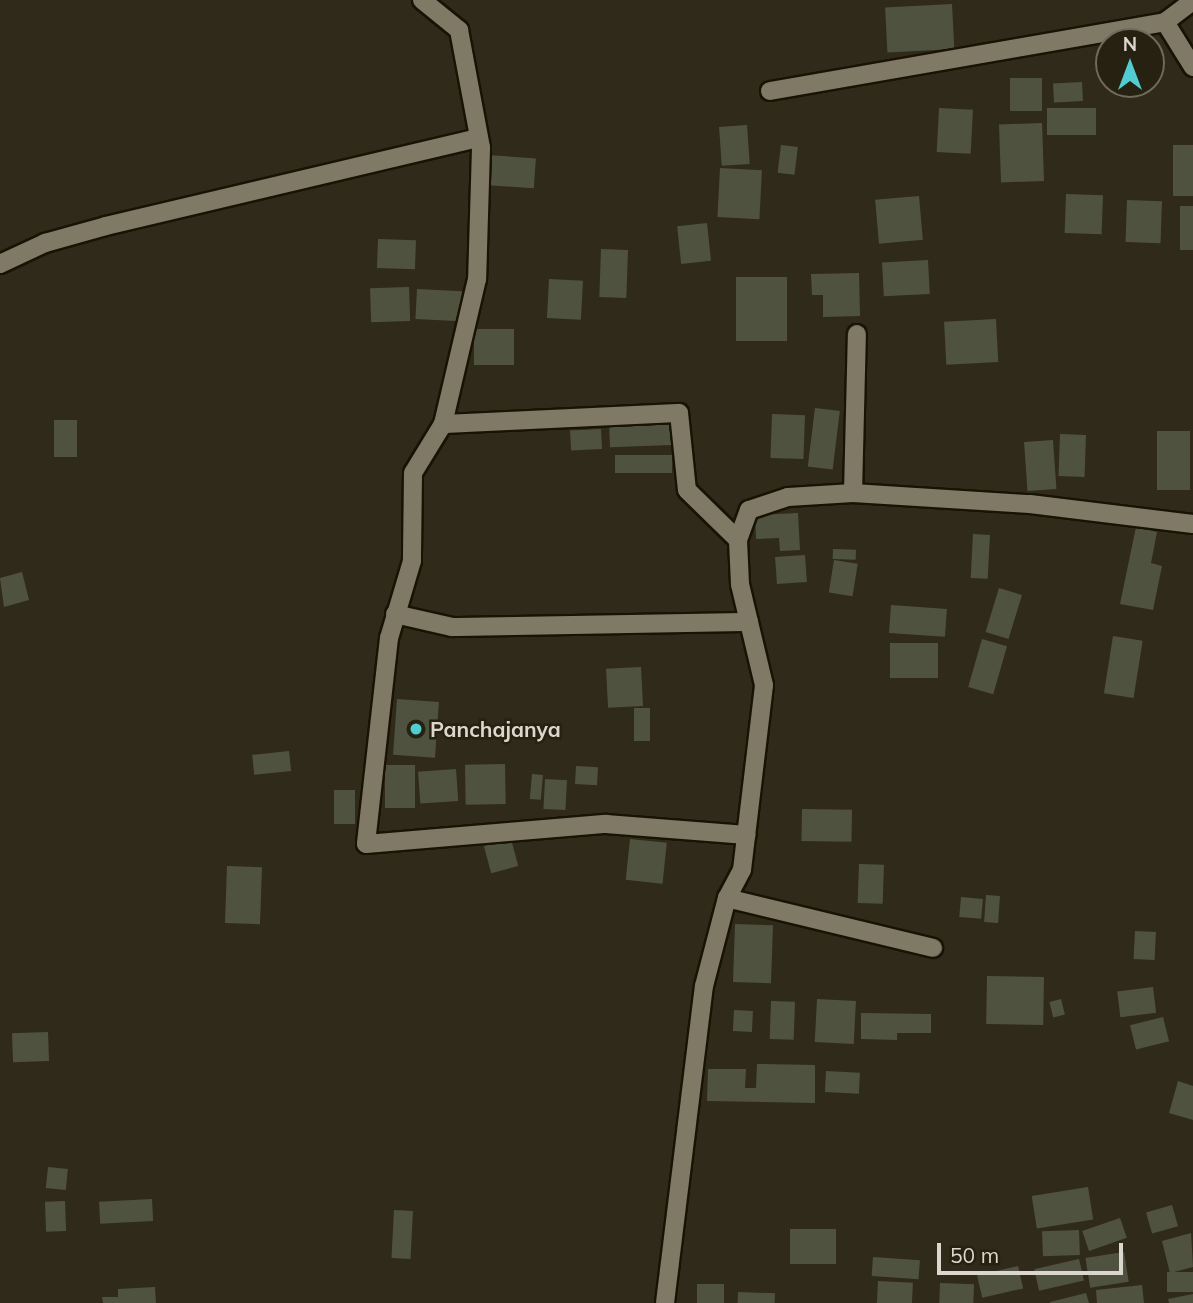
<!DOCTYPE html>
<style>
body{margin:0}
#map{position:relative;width:1193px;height:1303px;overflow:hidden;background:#302a1a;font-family:Mulish,sans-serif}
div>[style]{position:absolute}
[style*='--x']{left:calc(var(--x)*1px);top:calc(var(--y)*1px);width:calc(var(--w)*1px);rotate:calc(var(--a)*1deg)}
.building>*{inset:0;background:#505240;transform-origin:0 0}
.roads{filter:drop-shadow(2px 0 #181305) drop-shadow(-2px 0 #181305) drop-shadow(0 2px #181305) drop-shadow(0 -2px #181305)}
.minor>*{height:18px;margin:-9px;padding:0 9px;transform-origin:9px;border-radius:9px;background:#7f7966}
.dots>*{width:19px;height:19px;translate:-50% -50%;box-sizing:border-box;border:4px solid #262111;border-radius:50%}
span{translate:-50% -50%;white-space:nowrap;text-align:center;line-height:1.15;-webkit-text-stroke:5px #262111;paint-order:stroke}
.poi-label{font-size:21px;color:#dbd7cd;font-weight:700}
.left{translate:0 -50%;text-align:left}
.north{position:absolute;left:1095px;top:28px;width:70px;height:70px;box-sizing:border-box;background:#262111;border:2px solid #6e6a5c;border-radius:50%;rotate:0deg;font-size:19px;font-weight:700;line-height:28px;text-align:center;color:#dbd7cd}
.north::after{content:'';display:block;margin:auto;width:24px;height:32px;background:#51ccd1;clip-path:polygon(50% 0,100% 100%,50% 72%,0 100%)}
.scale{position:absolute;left:937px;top:1243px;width:186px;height:32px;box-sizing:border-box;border:4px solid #dbd7cd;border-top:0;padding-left:9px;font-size:21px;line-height:24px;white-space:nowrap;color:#dbd7cd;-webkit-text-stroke:5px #262111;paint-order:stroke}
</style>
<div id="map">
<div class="building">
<div style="left:952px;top:4px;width:45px;height:67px;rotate:87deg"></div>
<div style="left:1042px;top:78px;width:33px;height:32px;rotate:90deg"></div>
<div style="left:1082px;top:82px;width:19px;height:29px;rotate:87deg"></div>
<div style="left:939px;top:108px;width:34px;height:44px;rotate:3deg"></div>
<div style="left:1047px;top:108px;width:49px;height:27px"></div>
<div style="left:1042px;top:123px;width:58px;height:43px;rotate:88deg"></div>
<div style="left:747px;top:125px;width:39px;height:28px;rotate:86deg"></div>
<div style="left:781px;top:145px;width:17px;height:28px;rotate:7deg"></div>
<div style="left:1173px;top:145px;width:20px;height:51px"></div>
<div style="left:487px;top:155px;width:49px;height:30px;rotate:4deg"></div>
<div style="left:720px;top:168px;width:42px;height:49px;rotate:3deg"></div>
<div style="left:1066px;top:194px;width:37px;height:39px;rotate:2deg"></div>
<div style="left:919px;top:196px;width:44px;height:44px;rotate:85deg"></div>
<div style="left:1127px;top:200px;width:35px;height:42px;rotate:2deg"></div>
<div style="left:1180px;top:206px;width:13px;height:44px"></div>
<div style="left:707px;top:223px;width:38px;height:30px;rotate:84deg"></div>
<div style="left:378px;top:239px;width:38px;height:29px;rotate:2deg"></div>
<div style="left:601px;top:249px;width:27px;height:48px;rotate:2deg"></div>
<div style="left:928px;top:260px;width:34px;height:46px;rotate:87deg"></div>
<div style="clip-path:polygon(859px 273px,860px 316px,823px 317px,823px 295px,812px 295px,811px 274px)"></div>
<div style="left:736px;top:277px;width:51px;height:64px"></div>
<div style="left:549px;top:279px;width:34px;height:39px;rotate:3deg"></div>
<div style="left:409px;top:287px;width:34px;height:39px;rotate:88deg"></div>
<div style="left:417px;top:289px;width:45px;height:30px;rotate:3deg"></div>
<div style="left:996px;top:319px;width:43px;height:52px;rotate:87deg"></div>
<div style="left:474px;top:329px;width:40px;height:36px"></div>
<div style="left:815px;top:408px;width:25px;height:59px;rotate:7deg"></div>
<div style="left:772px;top:414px;width:33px;height:44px;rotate:2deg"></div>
<div style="left:671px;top:418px;width:27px;height:62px;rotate:88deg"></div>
<div style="left:54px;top:420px;width:23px;height:37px"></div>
<div style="left:601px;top:429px;width:20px;height:31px;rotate:87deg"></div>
<div style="left:1157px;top:431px;width:33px;height:59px"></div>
<div style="left:1060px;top:434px;width:26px;height:42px;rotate:2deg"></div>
<div style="left:1053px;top:440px;width:49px;height:29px;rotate:86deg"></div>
<div style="left:672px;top:455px;width:18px;height:57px;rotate:90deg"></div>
<div style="clip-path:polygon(798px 513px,800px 550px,780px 551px,779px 538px,756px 539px,755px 515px)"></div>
<div style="clip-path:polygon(1136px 527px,1157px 532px,1151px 563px,1162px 566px,1153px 610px,1120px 604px)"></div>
<div style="left:973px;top:534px;width:17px;height:44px;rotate:3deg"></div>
<div style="left:833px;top:549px;width:23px;height:10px;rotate:2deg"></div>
<div style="left:805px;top:555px;width:27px;height:30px;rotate:86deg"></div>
<div style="left:834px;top:560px;width:24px;height:33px;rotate:9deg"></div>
<div style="clip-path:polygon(22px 572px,29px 600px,4px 607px,0 578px)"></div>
<div style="left:999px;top:588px;width:24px;height:46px;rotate:17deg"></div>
<div style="left:891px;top:605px;width:56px;height:28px;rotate:4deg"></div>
<div style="left:1113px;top:636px;width:30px;height:58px;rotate:9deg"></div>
<div style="left:982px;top:639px;width:26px;height:50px;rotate:16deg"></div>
<div style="left:938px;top:643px;width:35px;height:48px;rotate:90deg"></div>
<div style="left:641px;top:667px;width:39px;height:35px;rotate:87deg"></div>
<div style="left:397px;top:699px;width:42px;height:56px;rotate:4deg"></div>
<div style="left:634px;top:708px;width:16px;height:33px"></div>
<div style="left:289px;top:751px;width:20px;height:37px;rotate:84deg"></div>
<div style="left:505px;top:764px;width:40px;height:40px;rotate:89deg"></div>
<div style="left:385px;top:765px;width:30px;height:43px"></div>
<div style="left:576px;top:766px;width:22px;height:18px;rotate:3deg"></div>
<div style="left:456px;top:769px;width:32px;height:38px;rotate:86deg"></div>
<div style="left:532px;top:774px;width:11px;height:25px;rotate:5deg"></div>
<div style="left:545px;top:779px;width:22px;height:30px;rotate:3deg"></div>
<div style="left:334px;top:790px;width:21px;height:34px"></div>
<div style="left:802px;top:809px;width:50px;height:32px;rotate:1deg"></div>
<div style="left:511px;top:839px;width:28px;height:28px;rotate:75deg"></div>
<div style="left:630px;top:839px;width:37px;height:41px;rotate:6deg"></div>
<div style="left:859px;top:864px;width:25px;height:39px;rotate:2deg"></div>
<div style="left:227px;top:866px;width:35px;height:57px;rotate:2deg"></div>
<div style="left:986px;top:895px;width:14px;height:27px;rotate:4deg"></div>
<div style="left:961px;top:897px;width:22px;height:20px;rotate:5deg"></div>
<div style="left:735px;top:924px;width:38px;height:58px;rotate:2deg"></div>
<div style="left:1135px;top:931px;width:21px;height:28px;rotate:3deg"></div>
<div style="left:987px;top:976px;width:57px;height:48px;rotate:1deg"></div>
<div style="left:1153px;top:987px;width:26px;height:36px;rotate:83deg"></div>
<div style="left:817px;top:999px;width:39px;height:43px;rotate:3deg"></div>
<div style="left:1061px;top:999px;width:16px;height:12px;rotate:76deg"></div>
<div style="left:771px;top:1001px;width:24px;height:38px;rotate:2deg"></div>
<div style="left:734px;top:1010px;width:19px;height:21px;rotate:3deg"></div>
<div style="clip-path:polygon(861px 1013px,931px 1014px,931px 1033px,897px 1033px,897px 1040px,861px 1039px)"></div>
<div style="left:1163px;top:1017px;width:25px;height:34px;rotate:76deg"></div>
<div style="left:48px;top:1032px;width:29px;height:36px;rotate:88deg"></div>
<div style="clip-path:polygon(757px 1064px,815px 1065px,815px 1103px,707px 1101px,708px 1069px,746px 1069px,745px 1088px,756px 1088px)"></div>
<div style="left:826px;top:1071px;width:34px;height:21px;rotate:3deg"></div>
<div style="clip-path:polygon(1178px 1081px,1193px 1086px,1193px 1120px,1169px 1113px)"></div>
<div style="left:48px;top:1167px;width:20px;height:21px;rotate:6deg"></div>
<div style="left:1088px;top:1187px;width:33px;height:57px;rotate:81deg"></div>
<div style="left:152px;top:1199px;width:22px;height:53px;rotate:87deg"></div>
<div style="left:65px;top:1201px;width:30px;height:20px;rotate:88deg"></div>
<div style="left:1172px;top:1205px;width:22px;height:27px;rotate:74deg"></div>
<div style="left:394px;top:1210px;width:19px;height:48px;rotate:3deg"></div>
<div style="left:1120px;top:1218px;width:21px;height:40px;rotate:71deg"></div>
<div style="left:836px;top:1229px;width:35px;height:46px;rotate:90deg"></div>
<div style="left:1079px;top:1230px;width:25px;height:37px;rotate:88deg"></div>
<div style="clip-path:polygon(1191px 1233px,1193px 1267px,1170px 1273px,1162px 1241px)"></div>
<div style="left:1124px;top:1252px;width:30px;height:39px;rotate:81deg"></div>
<div style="left:873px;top:1257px;width:47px;height:19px;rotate:4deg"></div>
<div style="left:1079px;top:1259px;width:22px;height:46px;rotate:77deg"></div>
<div style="left:1018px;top:1266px;width:23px;height:42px;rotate:77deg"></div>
<div style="left:1193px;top:1272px;width:20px;height:26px;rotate:90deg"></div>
<div style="left:878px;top:1281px;width:35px;height:22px;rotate:3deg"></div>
<div style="left:940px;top:1283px;width:34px;height:20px;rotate:2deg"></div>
<div style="left:697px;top:1284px;width:27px;height:19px"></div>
<div style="clip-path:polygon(1142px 1285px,1144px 1303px,1097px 1303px,1096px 1290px)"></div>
<div style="clip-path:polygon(155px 1287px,156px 1303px,103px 1303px,102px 1297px,118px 1297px,118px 1289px)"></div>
<div style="left:738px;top:1292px;width:37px;height:11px;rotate:2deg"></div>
<div style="clip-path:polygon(1086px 1293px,1089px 1303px,1050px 1303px,1050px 1302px)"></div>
<div style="clip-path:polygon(1193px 1294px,1193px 1303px,1169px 1303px,1168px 1299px)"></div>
</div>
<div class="roads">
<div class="minor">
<div style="--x:422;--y:0;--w:48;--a:39"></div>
<div style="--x:459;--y:30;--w:120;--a:79.4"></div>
<div style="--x:481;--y:148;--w:131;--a:91.7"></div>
<div style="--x:477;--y:279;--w:149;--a:103.2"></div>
<div style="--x:443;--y:424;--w:57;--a:121.5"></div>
<div style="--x:413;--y:473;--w:88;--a:90.7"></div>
<div style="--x:412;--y:561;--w:80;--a:106.6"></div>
<div style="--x:389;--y:638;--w:207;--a:96.4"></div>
<div style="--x:366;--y:844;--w:241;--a:-4.8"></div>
<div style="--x:606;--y:824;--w:141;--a:4.5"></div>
<div style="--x:1165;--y:22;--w:53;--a:58.1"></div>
<div style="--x:770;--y:91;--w:401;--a:-9.9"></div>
<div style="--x:1165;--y:22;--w:35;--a:-37"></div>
<div style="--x:0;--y:264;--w:50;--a:-25"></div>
<div style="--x:45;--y:243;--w:63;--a:-15.6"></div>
<div style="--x:106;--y:226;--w:383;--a:-13.3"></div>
<div style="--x:443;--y:424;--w:236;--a:-2.7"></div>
<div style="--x:679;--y:413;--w:77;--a:84.1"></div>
<div style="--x:687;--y:490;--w:71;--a:44.4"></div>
<div style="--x:853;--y:493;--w:159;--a:-88.6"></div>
<div style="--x:395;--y:614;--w:58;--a:12.8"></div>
<div style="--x:452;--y:627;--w:297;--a:-1"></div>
<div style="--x:727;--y:898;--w:212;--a:13.6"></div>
<div style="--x:665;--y:1303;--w:319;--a:-83"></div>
<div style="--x:704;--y:986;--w:91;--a:-75.4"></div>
<div style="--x:727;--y:898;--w:32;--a:-62"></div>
<div style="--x:742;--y:870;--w:186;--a:-83.2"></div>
<div style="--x:764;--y:685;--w:104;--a:-103.4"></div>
<div style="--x:740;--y:584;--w:44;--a:-92.6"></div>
<div style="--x:738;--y:540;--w:32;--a:-70"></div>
<div style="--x:749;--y:510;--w:41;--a:-18.4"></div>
<div style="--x:788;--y:497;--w:65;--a:-3.5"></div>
<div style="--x:853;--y:493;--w:177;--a:3.6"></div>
<div style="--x:1030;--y:504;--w:164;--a:7"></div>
</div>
</div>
<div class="dots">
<div style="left:416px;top:729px;background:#51ccd1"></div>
</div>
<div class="poi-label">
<span class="left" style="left:430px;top:729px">Panchajanya</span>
</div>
<div class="north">N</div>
<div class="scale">50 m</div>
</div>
